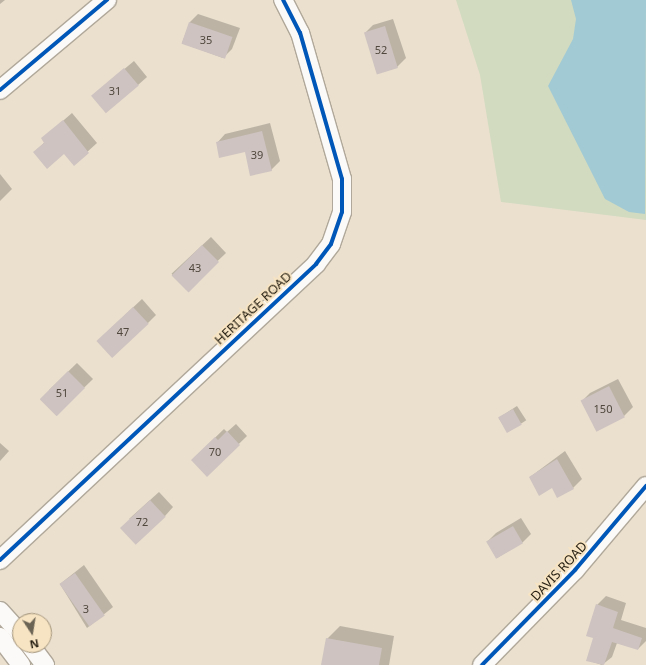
<!DOCTYPE html>
<style>
body{margin:0}
#map{position:relative;width:646px;height:665px;overflow:hidden;background:#ebe0ce;font-family:"Noto Sans",sans-serif}
div>[style]{position:absolute}
[style*='--x']{left:calc(var(--x)*1px);top:calc(var(--y)*1px);width:calc(var(--w)*1px);rotate:calc(var(--a)*1deg)}
.green>*{inset:0;background:#d2dbc0}
.water>*{inset:0;background:#a2cad4}
.shadow>*{inset:0;background:#0003;transform-origin:0 0}
.building>*{inset:0;background:#cec3c0;transform-origin:0 0}
.roads{filter:drop-shadow(1px 0 #b0a89a) drop-shadow(-1px 0 #b0a89a) drop-shadow(0 1px #b0a89a) drop-shadow(0 -1px #b0a89a)}
.minor>*{height:18px;margin:-9px;padding:0 9px;transform-origin:9px;border-radius:9px;background:#fcfaf8}
.cycleway>*{height:4px;margin:-2px;padding:0 2px;transform-origin:2px;border-radius:2px;background:#0057b8}
span{translate:-50% -50%;white-space:nowrap;text-align:center;line-height:1.15;-webkit-text-stroke:4px #f7e4c2;paint-order:stroke}
.number-label{font-size:11px;color:#50483e}
.number-label span{-webkit-text-stroke-width:0}
.street-label{font-size:13px;color:#261f12}
.north{position:absolute;left:12px;top:613px;width:40px;height:40px;box-sizing:border-box;background:#f7e4c2;border:1px solid #a3957c;border-radius:50%;rotate:168deg;font-size:11px;font-weight:700;line-height:16px;text-align:center;color:#261f12}
.north::after{content:'';display:block;margin:auto;width:14px;height:18px;background:#6b6354;clip-path:polygon(50% 0,100% 100%,50% 72%,0 100%)}
</style>
<div id="map">
<div class="green">
<div style="clip-path:polygon(456px 0,646px 0,646px 220px,501px 202px,480px 75px)"></div>
</div>
<div class="water">
<div style="clip-path:polygon(571px 0,646px 0,645px 214px,629px 212px,605px 199px,548px 86px,573px 39px,576px 19px)"></div>
</div>
<div class="shadow">
<div style="clip-path:polygon(0 0,5px 0,0 4px)"></div>
<div style="clip-path:polygon(198px 14px,240px 28px,232px 49px,223px 58px,182px 43px,190px 22px)"></div>
<div style="clip-path:polygon(393px 19px,406px 58px,397px 67px,365px 33px,373px 25px)"></div>
<div style="clip-path:polygon(134px 61px,147px 77px,138px 85px,92px 96px)"></div>
<div style="clip-path:polygon(72px 113px,97px 143px,74px 164px,65px 153px,34px 152px,45px 142px,42px 139px)"></div>
<div style="clip-path:polygon(270px 123px,280px 161px,271px 170px,245px 150px,217px 143px,225px 134px)"></div>
<div style="clip-path:polygon(0 174px,12px 189px,0 201px)"></div>
<div style="left:211px;top:237px;width:22px;height:54px;rotate:47deg"></div>
<div style="clip-path:polygon(142px 299px,156px 315px,148px 323px,107px 332px)"></div>
<div style="clip-path:polygon(77px 363px,93px 379px,56px 415px,49px 390px)"></div>
<div style="clip-path:polygon(618px 379px,633px 407px,624px 416px,582px 401px,590px 393px)"></div>
<div style="left:517px;top:406px;width:17px;height:22px;rotate:57deg"></div>
<div style="clip-path:polygon(236px 424px,247px 436px,207px 475px,192px 460px,224px 429px,227px 432px)"></div>
<div style="clip-path:polygon(0 443px,9px 451px,0 461px)"></div>
<div style="clip-path:polygon(565px 451px,582px 479px,573px 488px,552px 487px,530px 477px)"></div>
<div style="clip-path:polygon(159px 492px,173px 507px,165px 516px,129px 519px)"></div>
<div style="clip-path:polygon(521px 518px,531px 534px,523px 542px,497px 558px,487px 542px,496px 533px)"></div>
<div style="clip-path:polygon(84px 565px,113px 607px,87px 628px,60px 584px)"></div>
<div style="clip-path:polygon(606px 596px,626px 603px,621px 620px,646px 628px,646px 641px,638px 649px,617px 643px,612px 657px,602px 665px,587px 660px,594px 638px,597px 605px)"></div>
<div style="clip-path:polygon(340px 626px,394px 636px,389px 665px,322px 665px,327px 639px)"></div>
</div>
<div class="building">
<div style="left:189px;top:22px;width:46px;height:23px;rotate:19deg"></div>
<div style="left:385px;top:26px;width:44px;height:22px;rotate:73deg"></div>
<div style="left:124px;top:68px;width:23px;height:43px;rotate:50deg"></div>
<div style="clip-path:polygon(63px 120px,89px 153px,74px 166px,64px 154px,47px 169px,33px 152px,44px 143px,41px 138px)"></div>
<div style="clip-path:polygon(262px 131px,272px 171px,250px 176px,245px 152px,219px 158px,216px 142px)"></div>
<div style="left:202px;top:245px;width:24px;height:43px;rotate:45deg"></div>
<div style="left:133px;top:307px;width:23px;height:50px;rotate:47deg"></div>
<div style="left:68px;top:371px;width:24px;height:40px;rotate:45deg"></div>
<div style="left:609px;top:386px;width:35px;height:32px;rotate:63deg"></div>
<div style="left:513px;top:409px;width:18px;height:17px;rotate:61deg"></div>
<div style="clip-path:polygon(227px 431px,240px 445px,207px 477px,191px 460px,215px 437px,218px 440px)"></div>
<div style="clip-path:polygon(557px 459px,574px 489px,557px 498px,552px 488px,539px 496px,529px 477px)"></div>
<div style="left:150px;top:500px;width:23px;height:41px;rotate:47deg"></div>
<div style="left:513px;top:526px;width:20px;height:31px;rotate:60deg"></div>
<div style="left:75px;top:573px;width:52px;height:19px;rotate:55deg"></div>
<div style="clip-path:polygon(596px 604px,618px 612px,613px 628px,642px 638px,638px 650px,612px 642px,604px 665px,586px 661px,593px 638px,586px 636px)"></div>
<div style="clip-path:polygon(326px 638px,382px 648px,379px 665px,321px 665px)"></div>
</div>
<div class="roads">
<div class="minor">
<div style="--x:0;--y:90;--w:140;--a:-40.1"></div>
<div style="--x:0;--y:560;--w:433;--a:-43.1"></div>
<div style="--x:316;--y:264;--w:25;--a:-53"></div>
<div style="--x:331;--y:244;--w:34;--a:-71"></div>
<div style="--x:342;--y:212;--w:33;--a:-90"></div>
<div style="--x:342;--y:179;--w:152;--a:-106"></div>
<div style="--x:300;--y:33;--w:37;--a:-117"></div>
<div style="--x:0;--y:611;--w:30;--a:48"></div>
<div style="--x:0;--y:637;--w:35;--a:53"></div>
<div style="--x:30;--y:645;--w:25;--a:53"></div>
<div style="--x:482;--y:665;--w:133;--a:-45.6"></div>
<div style="--x:575;--y:570;--w:110;--a:-49.8"></div>
</div>
</div>
<div class="cycleway">
<div style="--x:0;--y:90;--w:140;--a:-40.1"></div>
<div style="--x:0;--y:560;--w:433;--a:-43.1"></div>
<div style="--x:316;--y:264;--w:25;--a:-53"></div>
<div style="--x:331;--y:244;--w:34;--a:-71"></div>
<div style="--x:342;--y:212;--w:33;--a:-90"></div>
<div style="--x:342;--y:179;--w:152;--a:-106"></div>
<div style="--x:300;--y:33;--w:37;--a:-117"></div>
<div style="--x:482;--y:665;--w:133;--a:-45.6"></div>
<div style="--x:575;--y:570;--w:110;--a:-49.8"></div>
</div>
<div class="number-label">
<span style="left:206px;top:40px">35</span>
<span style="left:381px;top:50px">52</span>
<span style="left:115px;top:91px">31</span>
<span style="left:257px;top:155px">39</span>
<span style="left:195px;top:268px">43</span>
<span style="left:123px;top:332px">47</span>
<span style="left:62px;top:393px">51</span>
<span style="left:603px;top:409px">150</span>
<span style="left:215px;top:452px">70</span>
<span style="left:142px;top:522px">72</span>
<span style="left:86px;top:609px">3</span>
</div>
<div class="street-label">
<span style="left:253px;top:308px;rotate:-43deg">HERITAGE ROAD</span>
<span style="left:559px;top:571px;rotate:-47deg">DAVIS ROAD</span>
</div>
<div class="north">N</div>
</div>
